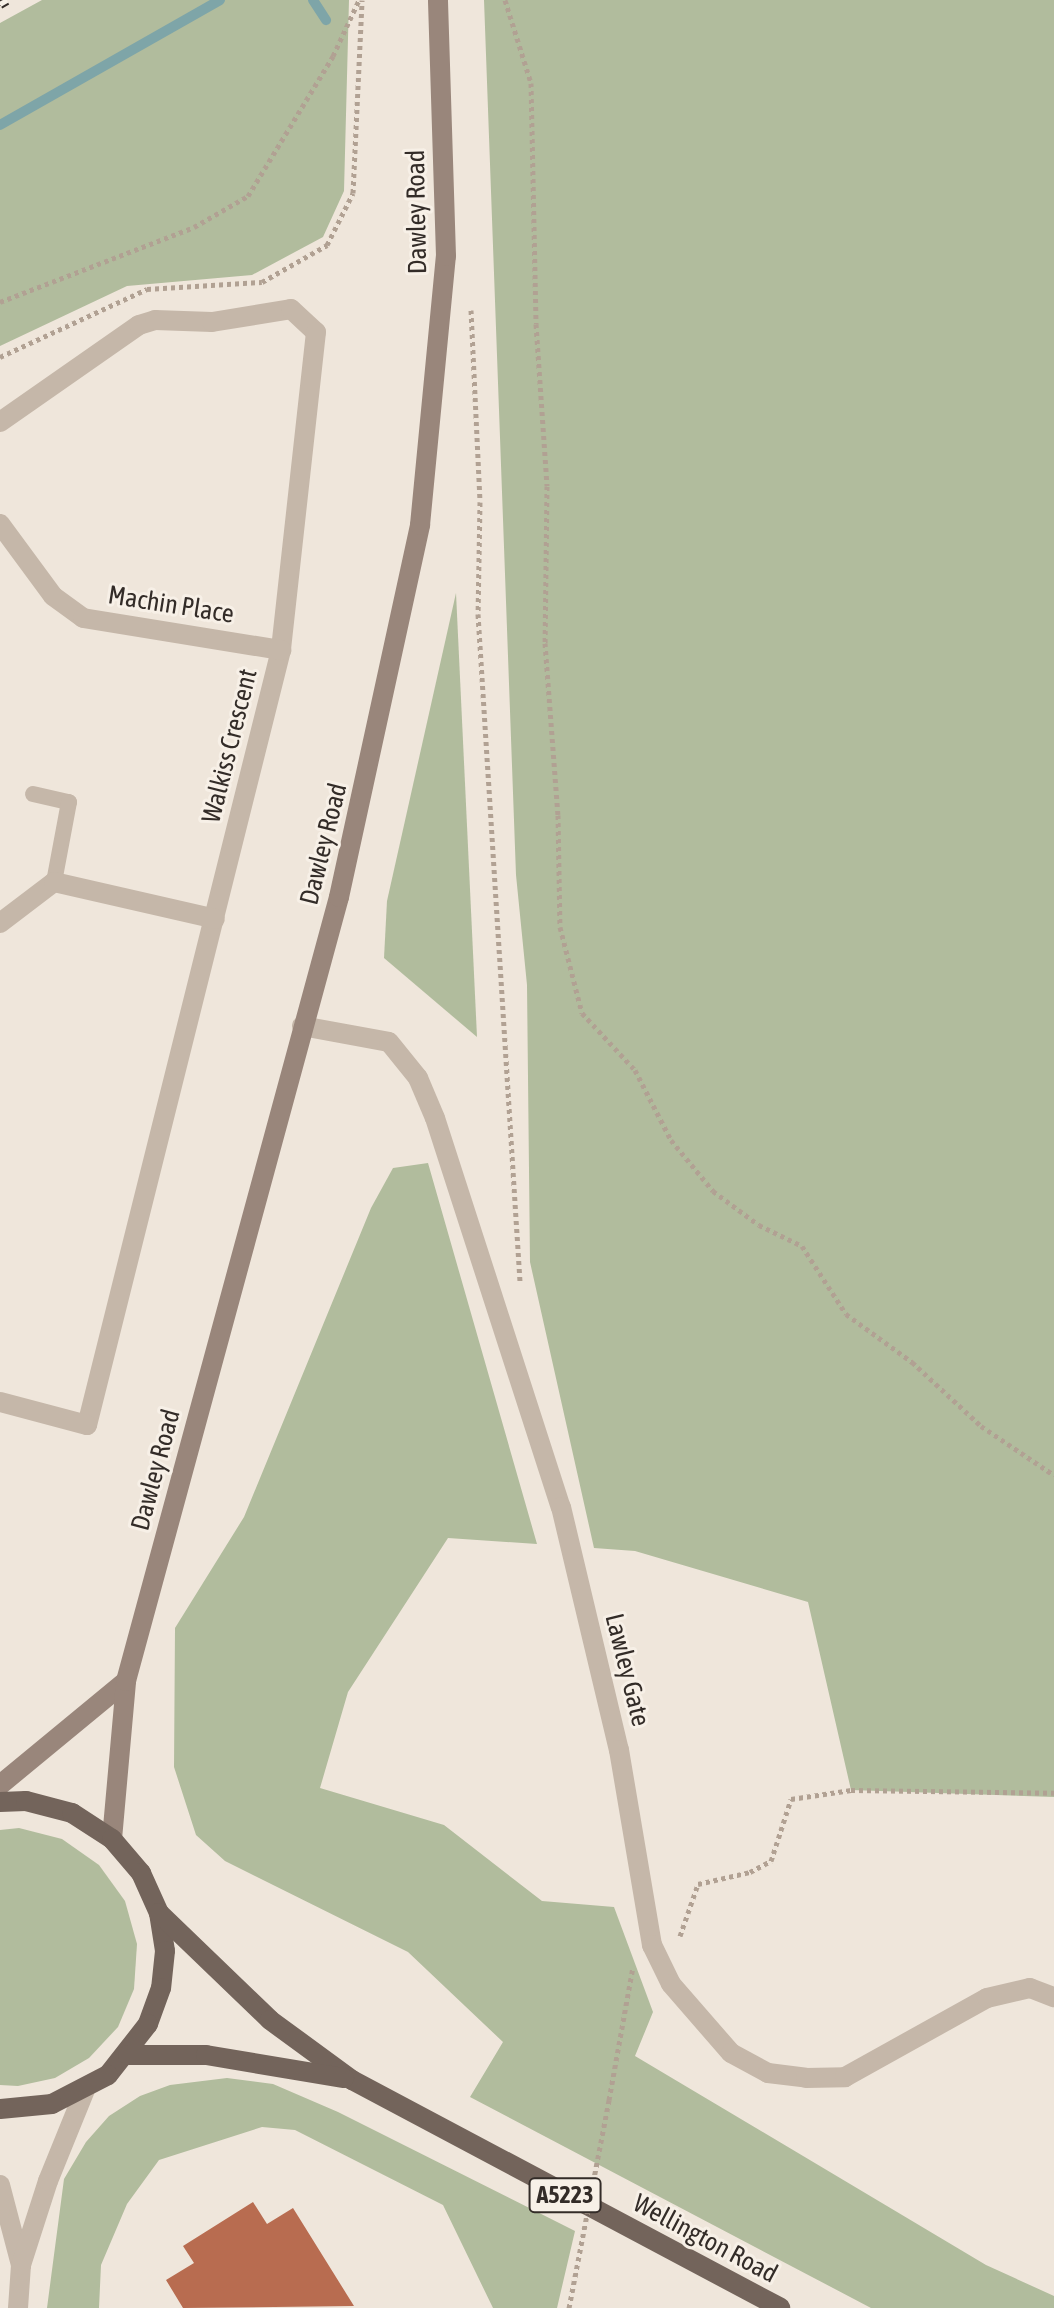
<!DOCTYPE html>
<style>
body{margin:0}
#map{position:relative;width:1054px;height:2308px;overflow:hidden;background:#efe6db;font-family:"Asap Condensed",sans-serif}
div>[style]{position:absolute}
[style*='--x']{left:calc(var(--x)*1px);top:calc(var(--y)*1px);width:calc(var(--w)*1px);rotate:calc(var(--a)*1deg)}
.green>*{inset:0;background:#b1bc9d}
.stream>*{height:10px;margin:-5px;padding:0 5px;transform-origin:5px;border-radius:5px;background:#7ea5a8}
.building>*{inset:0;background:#b86c50}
.path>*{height:5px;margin-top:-2.5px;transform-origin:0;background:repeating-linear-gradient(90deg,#b1a193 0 4px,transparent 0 8px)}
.lane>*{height:16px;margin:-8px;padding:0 8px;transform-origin:8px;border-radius:8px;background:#c5b7a9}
.street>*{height:20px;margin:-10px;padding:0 10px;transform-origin:10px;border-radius:10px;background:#c5b7a9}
.secondary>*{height:20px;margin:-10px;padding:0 10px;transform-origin:10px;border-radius:10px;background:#99867b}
.primary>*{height:20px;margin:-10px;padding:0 10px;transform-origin:10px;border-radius:10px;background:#73645b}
.rail>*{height:9px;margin-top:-4.5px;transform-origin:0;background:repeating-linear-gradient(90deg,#f7f0e7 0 18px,#332c28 0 36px);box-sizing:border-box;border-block:2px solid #332c28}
.path-bridge>*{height:5px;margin-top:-2.5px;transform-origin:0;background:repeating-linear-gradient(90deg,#b1a193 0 4px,transparent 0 8px)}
span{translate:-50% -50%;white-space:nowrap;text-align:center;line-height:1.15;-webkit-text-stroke:6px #f7f0e7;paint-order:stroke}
.shield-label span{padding:2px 6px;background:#f7f0e7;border:2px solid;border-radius:6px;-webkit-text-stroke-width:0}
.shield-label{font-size:24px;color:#332c28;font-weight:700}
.street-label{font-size:26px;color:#332c28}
</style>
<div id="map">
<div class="green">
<div style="clip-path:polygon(42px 0,349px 0,344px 191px,323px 237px,252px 275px,127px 286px,0 346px,0 23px)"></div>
<div style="clip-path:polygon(484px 0,1054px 0,1054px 1797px,851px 1790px,808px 1602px,635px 1551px,594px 1548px,530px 1262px,527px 985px,516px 875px)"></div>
<div style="clip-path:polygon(456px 593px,477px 1037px,384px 958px,387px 901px)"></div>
<div style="clip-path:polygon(428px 1163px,537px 1544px,448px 1538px,348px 1692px,320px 1788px,444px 1825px,542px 1901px,614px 1907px,653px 2012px,635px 2056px,986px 2265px,1054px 2296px,1054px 2308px,871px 2308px,470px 2097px,503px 2042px,408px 1952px,225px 1861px,196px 1835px,174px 1767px,175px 1628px,244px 1517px,371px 1208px,393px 1168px)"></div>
<div style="clip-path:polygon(19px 1828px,62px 1839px,99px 1865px,125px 1901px,137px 1944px,134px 1989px,118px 2027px,89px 2058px,55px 2078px,18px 2086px,0 2085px,0 1830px)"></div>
<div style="clip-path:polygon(227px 2078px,273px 2084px,338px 2112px,575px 2231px,557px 2308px,493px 2308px,443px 2205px,295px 2130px,262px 2127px,159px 2160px,127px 2204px,101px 2265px,99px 2308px,47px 2308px,64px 2179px,86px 2142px,109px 2116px,140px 2096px,170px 2085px)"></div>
</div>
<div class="stream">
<div style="--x:313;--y:0;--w:24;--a:57"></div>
<div style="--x:0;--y:125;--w:253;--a:-29.6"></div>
</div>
<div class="building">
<div style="clip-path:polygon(253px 2202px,267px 2224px,293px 2208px,354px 2306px,183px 2308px,166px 2280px,194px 2263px,183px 2246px)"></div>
</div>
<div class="path">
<div style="--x:505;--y:0;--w:87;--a:72.6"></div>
<div style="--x:531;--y:83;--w:241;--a:88.8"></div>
<div style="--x:536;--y:324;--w:162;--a:86.1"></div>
<div style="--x:547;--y:486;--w:157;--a:90.7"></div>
<div style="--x:545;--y:643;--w:172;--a:85.7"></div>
<div style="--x:558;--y:815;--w:112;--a:89"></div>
<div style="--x:560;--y:927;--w:89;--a:75.7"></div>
<div style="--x:582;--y:1013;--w:78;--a:47.1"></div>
<div style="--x:635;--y:1070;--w:79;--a:62.8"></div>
<div style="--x:671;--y:1140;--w:66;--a:50.5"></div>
<div style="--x:713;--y:1191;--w:57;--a:36.5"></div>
<div style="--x:759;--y:1225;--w:48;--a:26"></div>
<div style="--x:802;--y:1246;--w:81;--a:57.1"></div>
<div style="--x:846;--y:1314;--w:82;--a:36"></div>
<div style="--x:912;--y:1362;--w:94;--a:42.8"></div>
<div style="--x:981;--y:1426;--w:88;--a:33.9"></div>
<div style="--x:0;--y:302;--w:208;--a:-21.1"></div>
<div style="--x:194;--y:227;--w:62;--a:-29.9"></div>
<div style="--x:248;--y:196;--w:164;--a:-58.7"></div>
<div style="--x:333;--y:56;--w:62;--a:-65.1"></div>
<div style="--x:471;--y:310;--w:192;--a:87.3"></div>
<div style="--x:480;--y:502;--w:112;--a:91"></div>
<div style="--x:478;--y:614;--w:669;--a:86.4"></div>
<div style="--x:0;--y:357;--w:162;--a:-24.8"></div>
<div style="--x:147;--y:289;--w:115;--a:-3.5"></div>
<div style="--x:262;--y:282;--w:75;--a:-29.6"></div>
<div style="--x:327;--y:245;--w:58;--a:-63.4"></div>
<div style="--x:353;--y:193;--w:193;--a:-87.3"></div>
<div style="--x:680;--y:1936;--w:55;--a:-70.9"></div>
<div style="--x:698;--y:1884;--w:53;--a:-13"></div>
<div style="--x:750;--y:1872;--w:24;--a:-28"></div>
<div style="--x:771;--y:1861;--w:65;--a:-72.1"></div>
<div style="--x:791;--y:1799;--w:61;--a:-8.5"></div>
<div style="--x:851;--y:1790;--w:203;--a:0.8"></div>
<div style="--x:609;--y:2100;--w:135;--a:-79.8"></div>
</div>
<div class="lane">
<div style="--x:33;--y:794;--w:37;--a:13"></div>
<div style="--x:69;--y:802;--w:81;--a:100.6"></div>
</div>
<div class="street">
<div style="--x:0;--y:422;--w:169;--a:-34.9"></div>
<div style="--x:139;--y:325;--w:17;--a:-17"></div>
<div style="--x:155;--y:320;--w:57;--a:2"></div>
<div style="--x:212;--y:322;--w:80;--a:-9.3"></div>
<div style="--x:291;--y:309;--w:34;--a:43"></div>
<div style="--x:316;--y:332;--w:320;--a:96.3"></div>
<div style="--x:281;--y:650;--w:799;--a:104.05"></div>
<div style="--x:87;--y:1425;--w:90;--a:-165.2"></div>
<div style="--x:0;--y:524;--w:89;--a:53.6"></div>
<div style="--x:53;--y:596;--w:37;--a:36"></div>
<div style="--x:83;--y:618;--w:201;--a:9.2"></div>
<div style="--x:0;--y:923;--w:68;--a:-37.2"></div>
<div style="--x:54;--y:882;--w:165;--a:12.9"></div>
<div style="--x:302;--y:1026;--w:88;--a:10.4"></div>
<div style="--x:389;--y:1042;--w:46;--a:51.1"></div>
<div style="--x:418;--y:1078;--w:43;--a:67"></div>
<div style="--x:435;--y:1118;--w:409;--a:72.1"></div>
<div style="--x:561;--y:1507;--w:250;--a:76.6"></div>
<div style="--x:619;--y:1750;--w:198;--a:80.4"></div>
<div style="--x:652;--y:1945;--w:43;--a:64"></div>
<div style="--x:671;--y:1984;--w:91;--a:49"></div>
<div style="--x:731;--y:2053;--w:42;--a:28.4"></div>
<div style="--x:768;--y:2073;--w:38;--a:7"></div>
<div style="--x:806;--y:2078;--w:39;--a:-1"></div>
<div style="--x:845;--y:2077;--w:162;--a:-29.1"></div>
<div style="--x:987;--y:1998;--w:44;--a:-13.1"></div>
<div style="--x:1030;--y:1988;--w:26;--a:21"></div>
<div style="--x:0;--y:2185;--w:83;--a:75.3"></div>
<div style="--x:18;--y:2308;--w:43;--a:-86"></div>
<div style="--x:21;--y:2265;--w:88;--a:-72.2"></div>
<div style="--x:48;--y:2181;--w:98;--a:-67.9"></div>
</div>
<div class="secondary">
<div style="--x:0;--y:1785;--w:163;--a:-39.5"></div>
<div style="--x:112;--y:1839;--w:159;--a:-84.9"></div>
<div style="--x:126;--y:1681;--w:812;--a:-74.8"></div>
<div style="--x:339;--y:897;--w:381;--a:-77.7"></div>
<div style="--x:420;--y:525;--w:270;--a:-84.5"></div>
<div style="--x:446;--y:256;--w:256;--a:-91.8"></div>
</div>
<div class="primary">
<div style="--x:0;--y:1802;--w:26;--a:-2"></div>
<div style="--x:26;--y:1801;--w:48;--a:14.6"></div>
<div style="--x:72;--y:1813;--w:48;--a:33"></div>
<div style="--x:112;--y:1839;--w:45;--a:49.5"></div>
<div style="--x:141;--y:1873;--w:44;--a:65.8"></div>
<div style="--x:159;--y:1913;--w:38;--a:81"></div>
<div style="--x:165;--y:1951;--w:37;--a:96"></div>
<div style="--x:161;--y:1988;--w:38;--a:110"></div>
<div style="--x:148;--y:2024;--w:65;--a:128.1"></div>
<div style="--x:108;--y:2075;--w:63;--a:152.6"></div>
<div style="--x:52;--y:2104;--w:52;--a:174.5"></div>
<div style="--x:159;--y:1913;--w:154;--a:43.9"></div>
<div style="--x:270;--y:2020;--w:102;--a:36.2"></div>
<div style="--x:352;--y:2080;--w:485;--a:28"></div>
<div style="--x:128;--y:2055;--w:78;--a:0"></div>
<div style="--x:206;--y:2055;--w:140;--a:9.5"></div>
</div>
<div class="rail">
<div style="--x:0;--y:4;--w:8;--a:-30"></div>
</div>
<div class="path-bridge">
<div style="--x:569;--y:2308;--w:212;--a:-79.1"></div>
</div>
<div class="shield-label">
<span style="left:565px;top:2195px">A5223</span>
</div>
<div class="street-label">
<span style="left:417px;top:212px;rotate:-91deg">Dawley Road</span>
<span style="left:171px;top:605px;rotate:9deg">Machin Place</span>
<span style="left:230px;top:746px;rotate:-76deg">Walkiss Crescent</span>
<span style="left:324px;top:844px;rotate:-76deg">Dawley Road</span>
<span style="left:156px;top:1470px;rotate:-75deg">Dawley Road</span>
<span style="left:627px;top:1670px;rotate:76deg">Lawley Gate</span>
<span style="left:705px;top:2239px;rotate:28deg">Wellington Road</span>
</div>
</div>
